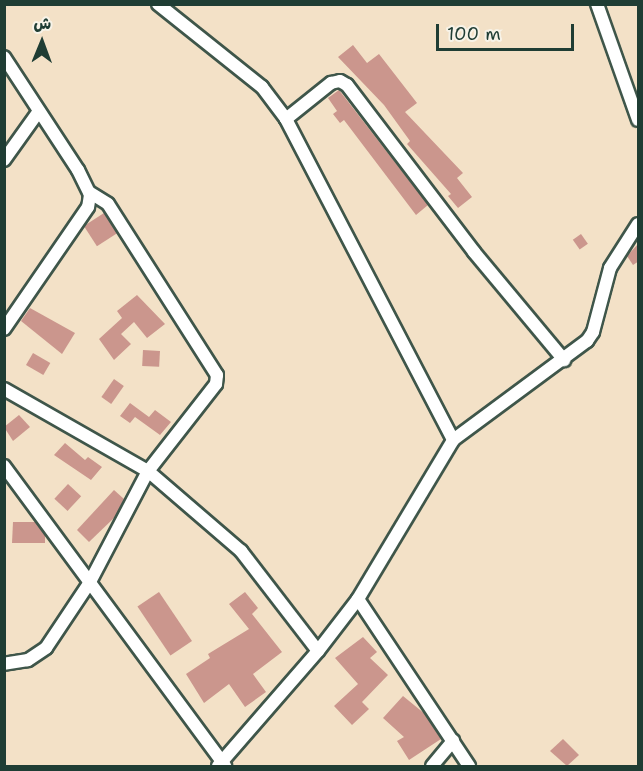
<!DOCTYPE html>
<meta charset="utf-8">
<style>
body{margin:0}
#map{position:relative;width:643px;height:771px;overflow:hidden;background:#f3e1c7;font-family:"Shantell Sans","Playpen Sans Arabic",sans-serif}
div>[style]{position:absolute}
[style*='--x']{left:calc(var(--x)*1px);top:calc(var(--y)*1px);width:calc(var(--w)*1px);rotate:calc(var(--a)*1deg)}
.building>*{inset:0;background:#cb968d;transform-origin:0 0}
.roads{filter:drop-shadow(2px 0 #3f564a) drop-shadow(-2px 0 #3f564a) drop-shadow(0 2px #3f564a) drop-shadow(0 -2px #3f564a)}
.minor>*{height:12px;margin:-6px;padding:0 6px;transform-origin:6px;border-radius:6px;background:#fff}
span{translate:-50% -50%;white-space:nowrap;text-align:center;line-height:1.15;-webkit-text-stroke:4.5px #f7f3e8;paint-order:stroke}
.frame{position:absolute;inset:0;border:6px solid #1f3d34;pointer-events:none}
.north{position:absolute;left:12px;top:12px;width:60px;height:60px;-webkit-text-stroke:4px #f7f3e8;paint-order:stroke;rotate:1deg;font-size:16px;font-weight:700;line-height:24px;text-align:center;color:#1f3d34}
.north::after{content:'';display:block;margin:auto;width:21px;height:27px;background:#1f3d34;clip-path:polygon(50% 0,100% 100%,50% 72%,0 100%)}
.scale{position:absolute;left:436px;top:24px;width:138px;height:27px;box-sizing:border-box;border:3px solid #1f3d34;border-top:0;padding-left:8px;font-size:18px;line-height:21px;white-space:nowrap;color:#1f3d34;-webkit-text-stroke:4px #f7f3e8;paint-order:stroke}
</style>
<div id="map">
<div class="building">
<div style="clip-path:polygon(353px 45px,367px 63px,379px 54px,417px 103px,405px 112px,463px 173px,457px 178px,472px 197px,458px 208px,448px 196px,451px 194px,407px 144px,410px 141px,384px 105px,338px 57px)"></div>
<div style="clip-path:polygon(339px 90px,428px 205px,416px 215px,344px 120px,340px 123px,333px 114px,337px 111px,328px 98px)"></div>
<div style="left:104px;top:213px;width:24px;height:24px;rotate:57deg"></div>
<div style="left:581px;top:234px;width:12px;height:10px;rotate:55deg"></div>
<div style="clip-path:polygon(639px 243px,639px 261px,633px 265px,627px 256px)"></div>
<div style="clip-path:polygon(137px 295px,165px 324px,147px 338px,134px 322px,121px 334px,131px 344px,114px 360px,99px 339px,122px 318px,117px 311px)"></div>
<div style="clip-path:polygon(30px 308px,75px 333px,62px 354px,21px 321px)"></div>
<div style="left:143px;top:350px;width:17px;height:16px;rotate:3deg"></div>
<div style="left:33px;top:353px;width:20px;height:14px;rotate:30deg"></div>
<div style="left:114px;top:379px;width:12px;height:22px;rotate:35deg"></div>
<div style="clip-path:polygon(130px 403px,149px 417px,155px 410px,171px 422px,160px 435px,135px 417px,130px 423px,120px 416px)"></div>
<div style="clip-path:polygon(19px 415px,30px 427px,13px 441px,4px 427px)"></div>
<div style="clip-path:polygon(65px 443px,85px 460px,88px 457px,102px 467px,91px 480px,54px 455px)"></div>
<div style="left:68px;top:484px;width:18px;height:20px;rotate:43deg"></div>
<div style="clip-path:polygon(114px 490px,124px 499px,115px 517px,89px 542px,77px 530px)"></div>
<div style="clip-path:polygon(13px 522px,35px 522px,45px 535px,45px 543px,12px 543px)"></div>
<div style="left:159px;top:592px;width:59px;height:26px;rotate:56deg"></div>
<div style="clip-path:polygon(245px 592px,258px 608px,252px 614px,282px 652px,253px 674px,266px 692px,245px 707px,229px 684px,204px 703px,186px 674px,210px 658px,208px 654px,249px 629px,229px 604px)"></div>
<div style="clip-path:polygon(363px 637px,377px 652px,370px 658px,388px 675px,362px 702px,369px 709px,352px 725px,334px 706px,358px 684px,335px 658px)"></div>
<div style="clip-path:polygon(403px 696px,425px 714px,441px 739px,409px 760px,397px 741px,404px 737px,383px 718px)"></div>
<div style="clip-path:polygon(563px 739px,579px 755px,567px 766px,550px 751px)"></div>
</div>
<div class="roads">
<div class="minor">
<div style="--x:158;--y:4;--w:133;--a:38.6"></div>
<div style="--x:262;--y:87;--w:40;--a:53"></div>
<div style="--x:286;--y:119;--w:362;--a:62.5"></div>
<div style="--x:597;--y:4;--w:123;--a:70.5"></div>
<div style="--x:4;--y:57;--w:135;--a:56.8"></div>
<div style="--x:78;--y:170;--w:28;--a:64"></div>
<div style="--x:90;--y:195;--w:12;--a:99"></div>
<div style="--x:88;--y:207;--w:148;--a:124.5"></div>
<div style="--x:286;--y:119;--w:58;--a:-38.7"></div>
<div style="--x:331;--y:83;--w:9;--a:-13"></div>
<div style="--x:340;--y:81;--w:8;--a:30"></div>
<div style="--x:347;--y:85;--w:210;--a:52.7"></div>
<div style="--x:474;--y:252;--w:141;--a:50.2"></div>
<div style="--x:4;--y:160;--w:60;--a:-54.5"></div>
<div style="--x:89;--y:192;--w:22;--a:32"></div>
<div style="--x:108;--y:204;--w:203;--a:57.5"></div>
<div style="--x:217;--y:375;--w:9;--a:96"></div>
<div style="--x:216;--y:384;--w:110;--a:128"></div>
<div style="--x:148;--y:471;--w:123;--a:40.7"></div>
<div style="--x:241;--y:551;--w:126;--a:52.4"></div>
<div style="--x:4;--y:389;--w:166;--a:29.7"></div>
<div style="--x:148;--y:471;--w:125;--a:117.6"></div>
<div style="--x:90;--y:582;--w:79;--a:123.7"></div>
<div style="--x:46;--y:648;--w:22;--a:146"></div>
<div style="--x:28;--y:660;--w:24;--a:171"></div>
<div style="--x:4;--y:466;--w:373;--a:53.6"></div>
<div style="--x:358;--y:599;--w:201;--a:56.4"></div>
<div style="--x:218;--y:766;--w:152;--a:-49"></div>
<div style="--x:318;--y:651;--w:66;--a:-52.4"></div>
<div style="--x:358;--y:599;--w:185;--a:-59.1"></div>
<div style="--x:453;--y:440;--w:167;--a:-36.5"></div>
<div style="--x:587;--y:341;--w:11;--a:-56"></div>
<div style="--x:593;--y:332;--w:66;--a:-75.1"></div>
<div style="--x:610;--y:268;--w:52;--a:-57.5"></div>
<div style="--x:432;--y:766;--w:33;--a:-50"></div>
</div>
</div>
<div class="frame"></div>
<div class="north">ش</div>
<div class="scale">100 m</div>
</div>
